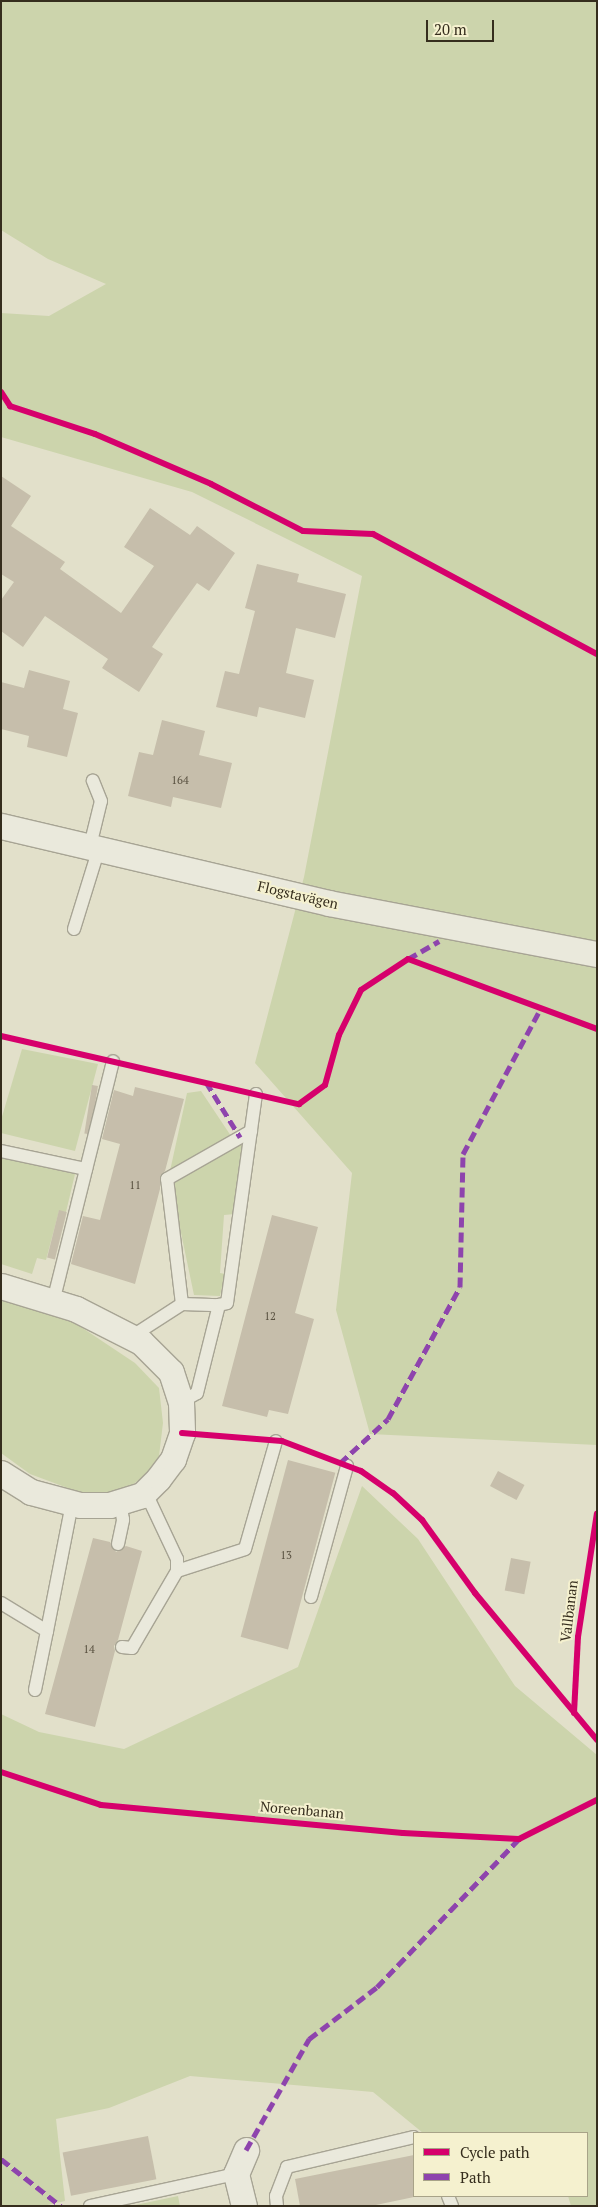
<!DOCTYPE html>
<meta charset="utf-8">
<style>
body{margin:0}
#map{position:relative;width:598px;height:2207px;overflow:hidden;background:#e2e0ca;font-family:"PT Serif",serif}
div>[style]{position:absolute}
[style*='--x']{left:calc(var(--x)*1px);top:calc(var(--y)*1px);width:calc(var(--w)*1px);rotate:calc(var(--a)*1deg)}
.green>*{inset:0;background:#ccd4ac}
.building>*{inset:0;background:#c6beab;transform-origin:0 0}
.roads{filter:drop-shadow(1px 0 #a7a494) drop-shadow(-1px 0 #a7a494) drop-shadow(0 1px #a7a494) drop-shadow(0 -1px #a7a494)}
.lane>*{height:12px;margin:-6px;padding:0 6px;transform-origin:6px;border-radius:6px;background:#eae9dc}
.street>*{height:25px;margin:-12.5px;padding:0 12.5px;transform-origin:12.5px;border-radius:12.5px;background:#eae9dc}
.quiet>*{height:5px;margin-top:-2.5px;transform-origin:0;background:repeating-linear-gradient(90deg,#8e44ad 0 10px,transparent 0 15px)}
.cycleway>*{height:6px;margin:-3px;padding:0 3px;transform-origin:3px;border-radius:3px;background:#d6006c}
span{translate:-50% -50%;white-space:nowrap;text-align:center;line-height:1.15;-webkit-text-stroke:4px #f5f1cf;paint-order:stroke}
.number-label{font-size:11px;color:#595140}
.number-label span{-webkit-text-stroke-width:0}
.street-label{font-size:14px;color:#352d1d}
.frame{position:absolute;inset:0;border:2px solid #352d1d;pointer-events:none}
.legend{position:absolute;left:413px;top:2132px;width:175px;height:65px;box-sizing:border-box;background:#f5f1cf;border:1px solid #a8a388;margin:0;padding:6px 9px;list-style:none;font-size:15px;color:#352d1d}
.legend li{display:flex;align-items:center;gap:10px;height:25px}
.legend b{width:25px;border:1px solid #a8a388}
.scale{position:absolute;left:426px;top:20px;width:68px;height:22px;box-sizing:border-box;border:2px solid #352d1d;border-top:0;padding-left:6px;font-size:15px;line-height:18px;white-space:nowrap;color:#352d1d;-webkit-text-stroke:4px #f5f1cf;paint-order:stroke}
</style>
<div id="map">
<div class="green">
<div style="clip-path:polygon(1px 1px,597px 1px,597px 1445px,370px 1434px,336px 1310px,352px 1173px,255px 1063px,304px 877px,362px 576px,192px 492px,1px 437px,1px 313px,49px 316px,106px 284px,48px 259px,1px 230px)"></div>
<div style="clip-path:polygon(22px 1049px,98px 1064px,75px 1151px,1px 1133px,1px 1120px)"></div>
<div style="clip-path:polygon(201px 1091px,231px 1136px,170px 1171px,187px 1093px)"></div>
<div style="clip-path:polygon(248px 1137px,235px 1214px,224px 1215px,220px 1273px,225px 1274px,220px 1296px,194px 1295px,171px 1185px)"></div>
<div style="clip-path:polygon(1px 1156px,75px 1174px,66px 1212px,59px 1211px,46px 1260px,37px 1258px,32px 1274px,1px 1264px)"></div>
<div style="clip-path:polygon(1px 1299px,75px 1323px,135px 1363px,159px 1388px,163px 1423px,159px 1456px,151px 1470px,131px 1486px,108px 1492px,81px 1493px,30px 1474px,1px 1453px)"></div>
<div style="clip-path:polygon(362px 1486px,418px 1539px,515px 1686px,597px 1755px,597px 2206px,571px 2206px,568px 2196px,587px 2196px,587px 2133px,423px 2133px,373px 2092px,190px 2076px,109px 2108px,56px 2119px,65px 2201px,43px 2206px,1px 2206px,1px 1714px,39px 1732px,124px 1749px,298px 1667px)"></div>
<div style="clip-path:polygon(178px 2196px,180px 2206px,131px 2206px)"></div>
</div>
<div class="building">
<div style="clip-path:polygon(1px 476px,31px 496px,11px 526px,65px 562px,60px 569px,121px 613px,154px 566px,124px 547px,150px 508px,190px 535px,197px 526px,235px 553px,209px 591px,197px 583px,174px 615px,152px 647px,163px 654px,139px 692px,102px 668px,108px 659px,45px 616px,23px 647px,1px 631px,1px 600px,14px 582px,1px 574px)"></div>
<div style="clip-path:polygon(257px 564px,299px 574px,297px 582px,346px 594px,335px 638px,296px 628px,286px 673px,314px 680px,305px 718px,259px 707px,257px 717px,216px 707px,225px 671px,239px 674px,255px 611px,245px 608px)"></div>
<div style="clip-path:polygon(29px 670px,70px 681px,63px 709px,78px 713px,67px 757px,27px 747px,29px 736px,1px 729px,1px 682px,24px 688px)"></div>
<div style="clip-path:polygon(162px 720px,205px 731px,199px 755px,232px 763px,221px 808px,173px 797px,171px 807px,128px 796px,139px 752px,153px 755px)"></div>
<div style="left:92px;top:1085px;width:6px;height:49px;rotate:9deg"></div>
<div style="clip-path:polygon(135px 1087px,184px 1099px,165px 1171px,160px 1176px,160px 1189px,135px 1284px,71px 1264px,83px 1216px,100px 1220px,120px 1144px,102px 1139px,114px 1090px,133px 1096px)"></div>
<div style="left:59px;top:1210px;width:8px;height:49px;rotate:14deg"></div>
<div style="clip-path:polygon(272px 1215px,318px 1227px,295px 1313px,314px 1319px,288px 1414px,269px 1410px,267px 1417px,222px 1406px)"></div>
<div style="left:288px;top:1460px;width:49px;height:183px;rotate:15deg"></div>
<div style="left:498px;top:1471px;width:30px;height:17px;rotate:28deg"></div>
<div style="clip-path:polygon(93px 1538px,110px 1542px,116px 1552px,126px 1546px,142px 1551px,118px 1640px,114px 1646px,115px 1651px,95px 1727px,45px 1714px)"></div>
<div style="left:511px;top:1558px;width:20px;height:33px;rotate:11deg"></div>
<div style="left:148px;top:2136px;width:44px;height:87px;rotate:79deg"></div>
<div style="clip-path:polygon(414px 2155px,414px 2197px,371px 2206px,300px 2206px,295px 2179px)"></div>
</div>
<div class="roads">
<div class="lane">
<div style="--x:90;--y:846;--w:46;--a:-76.3"></div>
<div style="--x:101;--y:801;--w:22;--a:-112"></div>
<div style="--x:74;--y:929;--w:85;--a:-72.8"></div>
<div style="--x:1;--y:1151;--w:87;--a:12"></div>
<div style="--x:53;--y:1302;--w:248;--a:-76"></div>
<div style="--x:182;--y:1304;--w:126;--a:-96.8"></div>
<div style="--x:167;--y:1179;--w:97;--a:-29.7"></div>
<div style="--x:131;--y:1337;--w:61;--a:-32.9"></div>
<div style="--x:182;--y:1304;--w:37;--a:2"></div>
<div style="--x:181;--y:1402;--w:18;--a:-29"></div>
<div style="--x:197;--y:1393;--w:91;--a:-76"></div>
<div style="--x:219;--y:1305;--w:8;--a:-14"></div>
<div style="--x:227;--y:1303;--w:211;--a:-82.1"></div>
<div style="--x:118;--y:1544;--w:25;--a:-78"></div>
<div style="--x:123;--y:1520;--w:18;--a:-99"></div>
<div style="--x:177;--y:1571;--w:71;--a:-17.9"></div>
<div style="--x:245;--y:1549;--w:112;--a:-74"></div>
<div style="--x:311;--y:1597;--w:136;--a:-74.6"></div>
<div style="--x:1;--y:1603;--w:54;--a:31.3"></div>
<div style="--x:47;--y:1631;--w:130;--a:-78.9"></div>
<div style="--x:122;--y:1647;--w:10;--a:6"></div>
<div style="--x:132;--y:1648;--w:89;--a:-59.7"></div>
<div style="--x:177;--y:1571;--w:12;--a:-90"></div>
<div style="--x:177;--y:1559;--w:75;--a:-115.2"></div>
<div style="--x:35;--y:1690;--w:60;--a:-78.5"></div>
<div style="--x:448;--y:2196;--w:11;--a:68"></div>
<div style="--x:90;--y:2206;--w:149;--a:-12.4"></div>
<div style="--x:277;--y:2206;--w:10;--a:-96"></div>
<div style="--x:276;--y:2196;--w:31;--a:-69"></div>
<div style="--x:287;--y:2167;--w:130;--a:-13.3"></div>
</div>
<div class="street">
<div style="--x:1;--y:826;--w:337;--a:13.2"></div>
<div style="--x:329;--y:903;--w:273;--a:10.8"></div>
<div style="--x:1;--y:1286;--w:78;--a:17"></div>
<div style="--x:76;--y:1309;--w:73;--a:26.9"></div>
<div style="--x:141;--y:1342;--w:42;--a:45"></div>
<div style="--x:171;--y:1372;--w:32;--a:72"></div>
<div style="--x:181;--y:1402;--w:31;--a:88"></div>
<div style="--x:182;--y:1433;--w:28;--a:109"></div>
<div style="--x:173;--y:1459;--w:25;--a:127"></div>
<div style="--x:158;--y:1479;--w:23;--a:135"></div>
<div style="--x:142;--y:1495;--w:34;--a:163"></div>
<div style="--x:110;--y:1505;--w:30;--a:180"></div>
<div style="--x:80;--y:1505;--w:51;--a:-165.1"></div>
<div style="--x:31;--y:1492;--w:36;--a:-148"></div>
<div style="--x:244;--y:2206;--w:33;--a:-104"></div>
<div style="--x:236;--y:2174;--w:26;--a:-67"></div>
</div>
</div>
<div class="quiet">
<div style="--x:408;--y:959;--w:36;--a:-30"></div>
<div style="--x:206;--y:1082;--w:65;--a:58.3"></div>
<div style="--x:340;--y:1463;--w:65;--a:-42.5"></div>
<div style="--x:388;--y:1419;--w:150;--a:-61.4"></div>
<div style="--x:460;--y:1287;--w:133;--a:-88.7"></div>
<div style="--x:463;--y:1154;--w:166;--a:-61.9"></div>
<div style="--x:246;--y:2150;--w:128;--a:-60.4"></div>
<div style="--x:309;--y:2039;--w:86;--a:-37.4"></div>
<div style="--x:377;--y:1987;--w:205;--a:-46.2"></div>
<div style="--x:1;--y:2159;--w:76;--a:38.1"></div>
</div>
<div class="cycleway">
<div style="--x:1;--y:392;--w:17;--a:57"></div>
<div style="--x:10;--y:406;--w:89;--a:18.2"></div>
<div style="--x:95;--y:434;--w:126;--a:23.3"></div>
<div style="--x:211;--y:484;--w:103;--a:27.1"></div>
<div style="--x:303;--y:531;--w:70;--a:2.5"></div>
<div style="--x:373;--y:534;--w:254;--a:28.2"></div>
<div style="--x:1;--y:1036;--w:306;--a:12.9"></div>
<div style="--x:299;--y:1104;--w:32;--a:-36"></div>
<div style="--x:325;--y:1085;--w:52;--a:-74.4"></div>
<div style="--x:339;--y:1035;--w:50;--a:-63.9"></div>
<div style="--x:361;--y:990;--w:56;--a:-33.4"></div>
<div style="--x:408;--y:959;--w:202;--a:20.3"></div>
<div style="--x:182;--y:1433;--w:100;--a:4.6"></div>
<div style="--x:282;--y:1441;--w:85;--a:20.8"></div>
<div style="--x:361;--y:1471;--w:39;--a:35"></div>
<div style="--x:393;--y:1493;--w:40;--a:43"></div>
<div style="--x:422;--y:1520;--w:90;--a:54"></div>
<div style="--x:475;--y:1593;--w:191;--a:50.3"></div>
<div style="--x:574;--y:1713;--w:76;--a:-87"></div>
<div style="--x:578;--y:1637;--w:125;--a:-81.3"></div>
<div style="--x:1;--y:1772;--w:105;--a:18.3"></div>
<div style="--x:101;--y:1805;--w:303;--a:5.3"></div>
<div style="--x:403;--y:1833;--w:116;--a:3"></div>
<div style="--x:519;--y:1839;--w:87;--a:-26.6"></div>
</div>
<div class="number-label">
<span style="left:180px;top:780px">164</span>
<span style="left:135px;top:1185px">11</span>
<span style="left:270px;top:1316px">12</span>
<span style="left:286px;top:1555px">13</span>
<span style="left:89px;top:1649px">14</span>
</div>
<div class="street-label">
<span style="left:298px;top:895px;rotate:13deg">Flogstavägen</span>
<span style="left:569px;top:1611px;rotate:-83deg">Vallbanan</span>
<span style="left:302px;top:1810px;rotate:5deg">Noreenbanan</span>
</div>
<div class="frame"></div>
<ul class="legend">
<li><b style="height:6px;background:#d6006c"></b>Cycle path</li>
<li><b style="height:6px;background:#8e44ad"></b>Path</li>
</ul>
<div class="scale">20 m</div>
</div>
